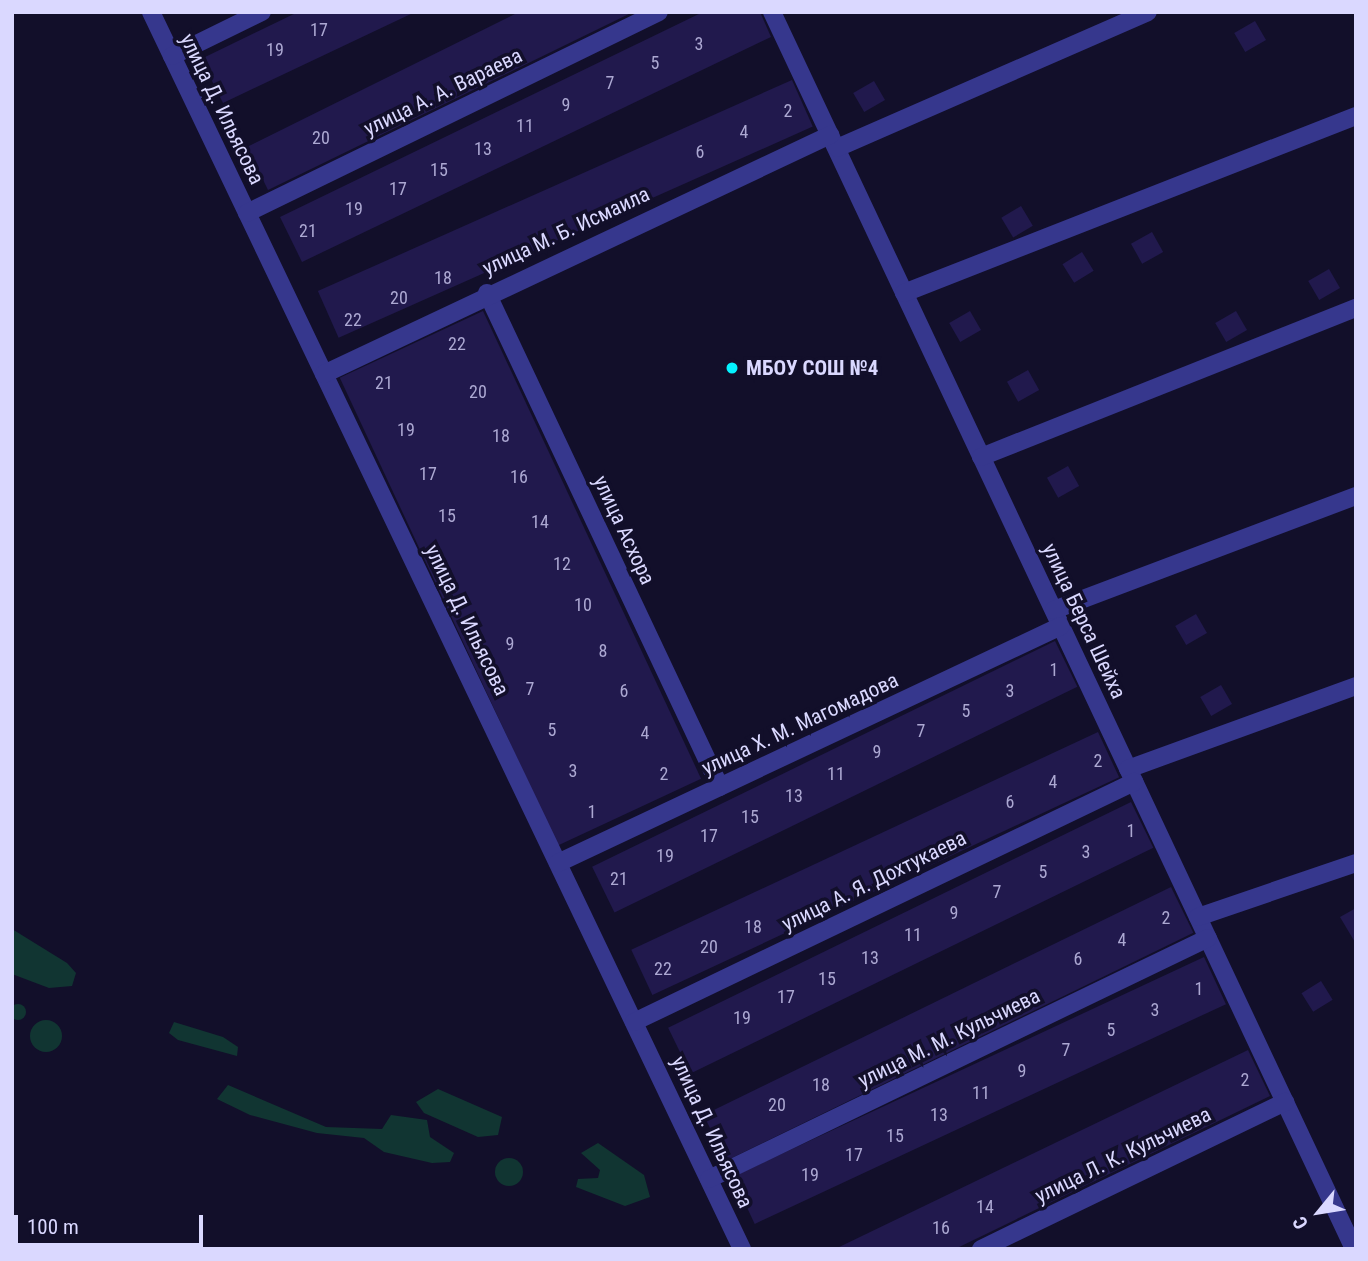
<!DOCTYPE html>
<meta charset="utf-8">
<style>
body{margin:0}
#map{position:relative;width:1368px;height:1261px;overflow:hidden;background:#120f2a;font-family:"Roboto Condensed",sans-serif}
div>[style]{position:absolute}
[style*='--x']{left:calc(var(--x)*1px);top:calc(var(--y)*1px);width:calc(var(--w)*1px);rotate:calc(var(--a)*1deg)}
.green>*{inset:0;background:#113532}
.round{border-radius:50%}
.building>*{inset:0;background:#21194d;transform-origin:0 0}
.minor>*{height:18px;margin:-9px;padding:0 9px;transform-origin:9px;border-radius:9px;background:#36378d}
.dots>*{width:19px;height:19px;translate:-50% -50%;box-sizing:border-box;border:4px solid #120f2a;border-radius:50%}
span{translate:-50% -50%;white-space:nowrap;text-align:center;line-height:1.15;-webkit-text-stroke:7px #120f2a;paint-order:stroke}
.number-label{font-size:18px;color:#aca8d2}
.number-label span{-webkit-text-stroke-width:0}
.street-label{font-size:21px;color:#dad8ff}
.poi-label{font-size:21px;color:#dad8ff;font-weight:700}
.left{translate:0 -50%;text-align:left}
.frame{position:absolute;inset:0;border:14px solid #dad8ff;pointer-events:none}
.north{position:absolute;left:1284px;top:1177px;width:70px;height:70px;-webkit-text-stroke:5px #120f2a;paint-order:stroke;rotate:240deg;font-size:19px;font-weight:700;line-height:28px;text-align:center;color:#dad8ff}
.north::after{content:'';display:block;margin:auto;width:24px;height:32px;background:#dad8ff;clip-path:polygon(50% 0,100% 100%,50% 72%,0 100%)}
.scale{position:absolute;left:14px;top:1215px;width:189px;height:32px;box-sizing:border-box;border:4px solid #dad8ff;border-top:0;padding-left:9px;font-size:21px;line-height:24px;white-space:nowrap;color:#dad8ff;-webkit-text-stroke:5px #120f2a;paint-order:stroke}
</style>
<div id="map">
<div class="green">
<div style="clip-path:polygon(12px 929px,67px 963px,76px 973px,72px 986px,49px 988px,12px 974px)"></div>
<div class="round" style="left:10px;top:1004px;width:16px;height:16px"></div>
<div class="round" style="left:30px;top:1020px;width:32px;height:32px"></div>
<div style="clip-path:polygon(174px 1022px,223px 1037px,238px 1047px,237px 1056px,178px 1040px,169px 1033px)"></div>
<div style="clip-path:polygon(228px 1085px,326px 1127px,382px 1129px,391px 1115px,427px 1120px,430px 1137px,454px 1153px,450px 1162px,432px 1163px,384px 1152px,364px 1138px,317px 1133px,250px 1115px,217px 1099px)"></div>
<div style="clip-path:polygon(438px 1089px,502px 1117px,498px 1135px,478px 1137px,424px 1113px,416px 1102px)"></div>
<div style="clip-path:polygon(598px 1143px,644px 1175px,650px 1197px,625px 1206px,576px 1187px,578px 1179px,598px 1178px,600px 1170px,581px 1153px)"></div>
<div class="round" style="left:495px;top:1158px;width:28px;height:28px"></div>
</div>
<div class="building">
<div style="clip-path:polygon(298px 12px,415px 12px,223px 103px,201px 59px)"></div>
<div style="clip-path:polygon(519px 12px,633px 12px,268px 190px,247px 147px)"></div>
<div style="clip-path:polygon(703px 12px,760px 12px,771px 37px,302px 262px,280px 217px)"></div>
<div style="left:1255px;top:21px;width:22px;height:24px;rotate:60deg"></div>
<div style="left:792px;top:80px;width:51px;height:519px;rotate:66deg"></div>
<div style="left:874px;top:81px;width:22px;height:24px;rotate:60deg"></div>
<div style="left:1021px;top:206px;width:23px;height:23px;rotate:59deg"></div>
<div style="left:1152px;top:232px;width:23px;height:24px;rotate:61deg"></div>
<div style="left:1082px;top:252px;width:22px;height:23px;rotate:58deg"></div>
<div style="left:1329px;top:269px;width:22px;height:24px;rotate:60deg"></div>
<div style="left:483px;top:311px;width:516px;height:158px;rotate:65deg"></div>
<div style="left:970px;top:311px;width:22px;height:24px;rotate:60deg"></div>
<div style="left:1236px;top:311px;width:22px;height:24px;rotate:60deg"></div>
<div style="left:1028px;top:370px;width:23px;height:24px;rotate:61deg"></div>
<div style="left:1068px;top:466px;width:23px;height:24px;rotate:61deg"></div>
<div style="left:1196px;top:614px;width:22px;height:24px;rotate:60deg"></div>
<div style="left:1055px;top:641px;width:51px;height:515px;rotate:64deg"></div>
<div style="left:1221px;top:685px;width:22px;height:24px;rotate:60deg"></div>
<div style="left:1098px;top:732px;width:50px;height:515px;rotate:65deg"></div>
<div style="left:1131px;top:802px;width:51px;height:515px;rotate:64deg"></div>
<div style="left:1171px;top:887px;width:51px;height:520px;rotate:64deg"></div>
<div style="clip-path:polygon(1356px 908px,1356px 944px,1340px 917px)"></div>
<div style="left:1204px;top:957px;width:52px;height:520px;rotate:65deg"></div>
<div style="left:1321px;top:981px;width:22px;height:23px;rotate:58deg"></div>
<div style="clip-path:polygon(1248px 1050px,1270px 1096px,955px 1249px,835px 1249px)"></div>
</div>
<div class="minor">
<div style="--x:151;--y:12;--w:1371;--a:64.46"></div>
<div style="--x:772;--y:12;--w:1367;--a:64.8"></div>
<div style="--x:172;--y:56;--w:100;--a:-26.1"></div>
<div style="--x:837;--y:148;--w:339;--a:-23.6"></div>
<div style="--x:247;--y:213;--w:458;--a:-26"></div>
<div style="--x:487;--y:293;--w:546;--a:64.75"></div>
<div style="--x:904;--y:293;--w:485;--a:-21.4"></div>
<div style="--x:324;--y:374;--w:560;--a:-25.28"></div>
<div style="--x:981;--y:457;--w:404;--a:-21.7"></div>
<div style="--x:1054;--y:610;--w:323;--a:-20.7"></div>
<div style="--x:1128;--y:769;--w:243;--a:-20"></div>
<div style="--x:558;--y:863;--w:556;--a:-25.23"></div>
<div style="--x:1198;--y:917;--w:167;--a:-18.9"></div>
<div style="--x:634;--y:1022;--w:555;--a:-25.64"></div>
<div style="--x:709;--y:1179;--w:554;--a:-25.78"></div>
<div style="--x:981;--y:1249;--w:338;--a:-25.8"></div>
</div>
<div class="dots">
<div style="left:732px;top:368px;background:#04f2ff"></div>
</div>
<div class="number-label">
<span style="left:319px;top:30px">17</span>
<span style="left:699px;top:44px">3</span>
<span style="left:275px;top:50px">19</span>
<span style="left:655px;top:63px">5</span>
<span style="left:610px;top:83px">7</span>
<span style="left:566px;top:105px">9</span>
<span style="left:788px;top:111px">2</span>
<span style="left:525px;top:126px">11</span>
<span style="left:744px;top:132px">4</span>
<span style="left:321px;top:138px">20</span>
<span style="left:483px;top:149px">13</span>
<span style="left:700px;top:152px">6</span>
<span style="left:439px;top:170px">15</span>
<span style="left:398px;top:189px">17</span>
<span style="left:354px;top:209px">19</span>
<span style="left:308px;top:231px">21</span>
<span style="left:443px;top:278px">18</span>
<span style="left:399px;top:298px">20</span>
<span style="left:353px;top:320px">22</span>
<span style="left:457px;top:344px">22</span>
<span style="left:384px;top:383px">21</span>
<span style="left:478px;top:392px">20</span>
<span style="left:406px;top:430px">19</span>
<span style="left:501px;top:436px">18</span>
<span style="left:428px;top:474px">17</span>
<span style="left:519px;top:477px">16</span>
<span style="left:447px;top:516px">15</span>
<span style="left:540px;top:522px">14</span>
<span style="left:562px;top:564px">12</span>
<span style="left:583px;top:605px">10</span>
<span style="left:510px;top:644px">9</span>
<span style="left:603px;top:651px">8</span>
<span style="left:1054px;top:670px">1</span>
<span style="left:530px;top:689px">7</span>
<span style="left:624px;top:691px">6</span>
<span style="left:1010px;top:691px">3</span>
<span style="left:966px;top:711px">5</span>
<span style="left:552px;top:730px">5</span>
<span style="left:921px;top:731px">7</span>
<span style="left:645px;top:733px">4</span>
<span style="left:877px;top:752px">9</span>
<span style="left:1098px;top:761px">2</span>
<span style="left:573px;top:771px">3</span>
<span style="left:664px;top:774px">2</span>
<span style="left:836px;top:774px">11</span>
<span style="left:1053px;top:782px">4</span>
<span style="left:794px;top:796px">13</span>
<span style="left:1010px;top:802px">6</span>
<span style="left:592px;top:812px">1</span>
<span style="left:750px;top:817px">15</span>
<span style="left:1131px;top:831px">1</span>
<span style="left:709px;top:836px">17</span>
<span style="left:1086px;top:852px">3</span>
<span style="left:665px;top:856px">19</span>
<span style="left:1043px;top:872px">5</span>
<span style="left:619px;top:879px">21</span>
<span style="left:997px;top:892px">7</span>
<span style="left:954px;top:913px">9</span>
<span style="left:1166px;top:918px">2</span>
<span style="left:753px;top:927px">18</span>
<span style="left:913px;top:935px">11</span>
<span style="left:1122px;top:940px">4</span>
<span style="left:709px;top:947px">20</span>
<span style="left:870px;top:958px">13</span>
<span style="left:1078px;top:959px">6</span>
<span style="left:663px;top:969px">22</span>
<span style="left:827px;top:979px">15</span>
<span style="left:1199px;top:989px">1</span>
<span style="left:786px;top:997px">17</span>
<span style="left:1155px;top:1010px">3</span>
<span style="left:742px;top:1018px">19</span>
<span style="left:1111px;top:1030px">5</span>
<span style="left:1066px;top:1050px">7</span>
<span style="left:1022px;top:1071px">9</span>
<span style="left:1245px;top:1080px">2</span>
<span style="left:821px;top:1085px">18</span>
<span style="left:981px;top:1093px">11</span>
<span style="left:777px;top:1105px">20</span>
<span style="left:939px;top:1115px">13</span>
<span style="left:895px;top:1136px">15</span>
<span style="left:854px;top:1155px">17</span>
<span style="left:810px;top:1175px">19</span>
<span style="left:985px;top:1207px">14</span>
<span style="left:941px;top:1228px">16</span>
</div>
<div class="street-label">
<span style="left:443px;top:92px;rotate:-26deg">улица А. А. Вараева</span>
<span style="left:222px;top:109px;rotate:64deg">улица Д. Ильясова</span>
<span style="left:566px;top:231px;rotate:-25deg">улица М. Б. Исмаила</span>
<span style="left:624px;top:530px;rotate:65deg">улица Асхора</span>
<span style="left:467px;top:620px;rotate:64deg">улица Д. Ильясова</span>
<span style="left:1084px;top:621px;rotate:65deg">улица Берса Шейха</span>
<span style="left:800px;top:724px;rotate:-25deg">улица Х. М. Магомадова</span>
<span style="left:874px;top:881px;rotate:-26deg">улица А. Я. Дохтукаева</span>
<span style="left:949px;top:1038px;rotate:-26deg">улица М. М. Кульчиева</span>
<span style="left:712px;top:1132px;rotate:65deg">улица Д. Ильясова</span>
<span style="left:1123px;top:1155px;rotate:-26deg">улица Л. К. Кульчиева</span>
</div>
<div class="poi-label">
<span class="left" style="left:746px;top:368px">МБОУ СОШ №4</span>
</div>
<div class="frame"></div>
<div class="north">С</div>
<div class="scale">100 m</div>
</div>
